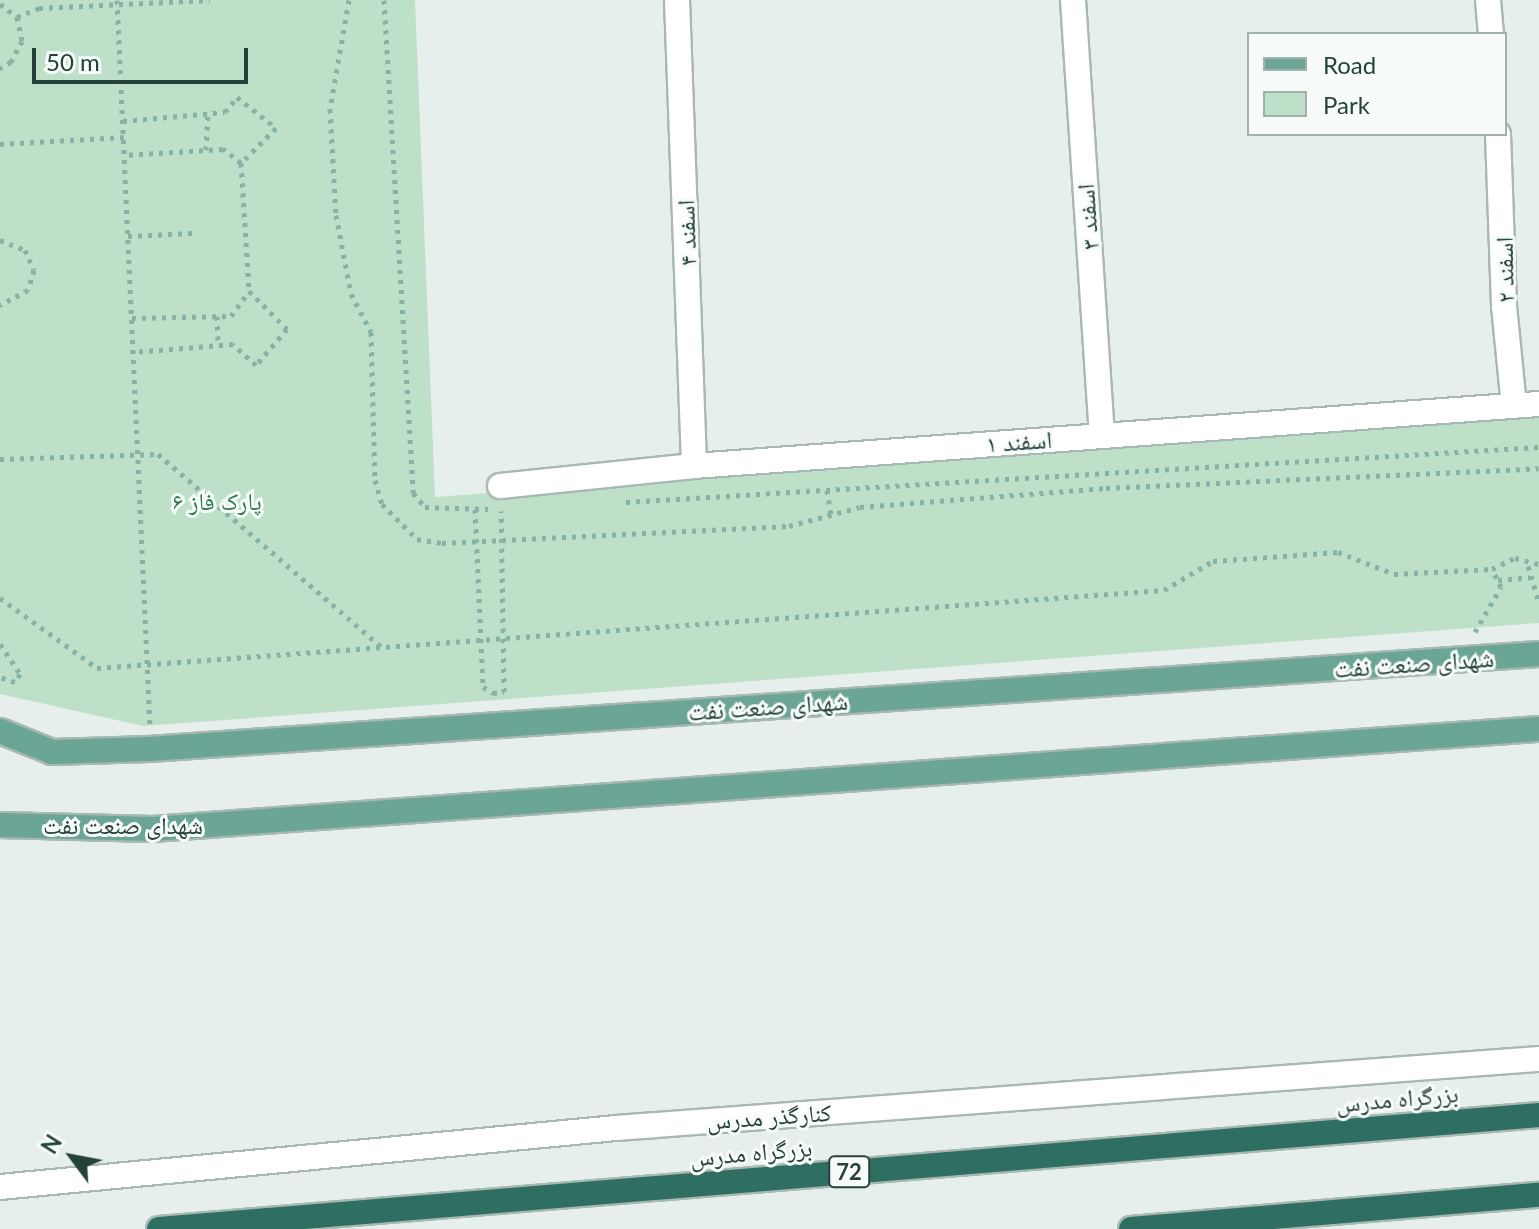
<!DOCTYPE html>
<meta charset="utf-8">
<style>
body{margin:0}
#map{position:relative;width:1539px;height:1229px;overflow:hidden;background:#e6efeb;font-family:Lato,"Noto Naskh Arabic",sans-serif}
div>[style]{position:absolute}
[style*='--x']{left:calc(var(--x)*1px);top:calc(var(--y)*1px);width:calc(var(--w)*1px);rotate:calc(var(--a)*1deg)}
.green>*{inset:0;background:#bfe0c8}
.path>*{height:5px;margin-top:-2.5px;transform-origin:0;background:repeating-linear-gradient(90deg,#86b3a5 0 4px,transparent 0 10px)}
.roads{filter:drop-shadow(2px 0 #a8b8b2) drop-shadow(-2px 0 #a8b8b2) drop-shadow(0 2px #a8b8b2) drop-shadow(0 -2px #a8b8b2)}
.minor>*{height:24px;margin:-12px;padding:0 12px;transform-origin:12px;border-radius:12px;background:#fff}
.major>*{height:24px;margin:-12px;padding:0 12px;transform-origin:12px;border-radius:12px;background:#6aa596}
.highway>*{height:24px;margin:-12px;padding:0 12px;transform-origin:12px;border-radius:12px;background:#2f6f62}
span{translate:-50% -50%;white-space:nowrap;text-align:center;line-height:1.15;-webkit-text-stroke:6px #f7fbf9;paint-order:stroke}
.shield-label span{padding:2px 6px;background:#f7fbf9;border:2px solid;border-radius:6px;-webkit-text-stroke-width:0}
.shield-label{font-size:22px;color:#24423a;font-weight:700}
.street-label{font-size:24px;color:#24423a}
.park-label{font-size:24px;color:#2d7a4b}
.legend{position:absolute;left:1247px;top:32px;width:260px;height:104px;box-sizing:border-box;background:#f7fbf9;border:2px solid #a3b1ad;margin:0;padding:10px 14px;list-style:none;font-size:24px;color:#24423a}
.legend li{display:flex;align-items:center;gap:16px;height:40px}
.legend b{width:40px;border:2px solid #a3b1ad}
.north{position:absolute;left:32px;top:1117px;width:80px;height:80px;-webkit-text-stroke:6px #f7fbf9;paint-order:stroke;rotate:302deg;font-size:22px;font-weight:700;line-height:32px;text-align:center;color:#24423a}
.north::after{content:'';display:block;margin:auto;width:28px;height:36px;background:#24423a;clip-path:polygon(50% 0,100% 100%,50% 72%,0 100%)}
.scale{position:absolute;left:32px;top:48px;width:216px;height:36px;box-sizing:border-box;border:4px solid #24423a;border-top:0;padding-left:10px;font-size:24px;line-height:28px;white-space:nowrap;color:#24423a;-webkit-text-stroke:6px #f7fbf9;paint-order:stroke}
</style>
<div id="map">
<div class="green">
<div style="clip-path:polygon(0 0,415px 0,435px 497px,1539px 416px,1539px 623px,143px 726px,0 694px)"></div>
</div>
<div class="path">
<div style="--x:117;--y:0;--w:727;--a:87.4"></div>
<div style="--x:349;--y:0;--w:111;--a:99.9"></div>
<div style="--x:330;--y:109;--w:106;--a:86.8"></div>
<div style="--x:336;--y:215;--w:80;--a:79.2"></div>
<div style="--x:351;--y:294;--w:43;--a:62.2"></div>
<div style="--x:371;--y:332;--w:148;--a:88.5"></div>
<div style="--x:375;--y:480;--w:25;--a:74"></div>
<div style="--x:382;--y:504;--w:49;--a:45"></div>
<div style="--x:417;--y:539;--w:25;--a:9"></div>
<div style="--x:442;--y:543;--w:347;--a:-2.8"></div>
<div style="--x:789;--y:526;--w:73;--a:-15"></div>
<div style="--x:860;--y:507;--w:247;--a:-4.4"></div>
<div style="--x:1106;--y:488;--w:433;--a:-2.6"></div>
<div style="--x:384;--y:0;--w:494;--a:86.6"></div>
<div style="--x:413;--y:493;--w:18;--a:49"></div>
<div style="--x:425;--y:507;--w:63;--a:1.8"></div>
<div style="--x:0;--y:4;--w:21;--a:37"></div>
<div style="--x:17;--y:17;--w:25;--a:78"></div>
<div style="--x:22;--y:41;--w:24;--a:118"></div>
<div style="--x:11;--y:62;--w:13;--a:151"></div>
<div style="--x:17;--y:17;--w:24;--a:-22"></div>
<div style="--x:39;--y:8;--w:171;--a:-2.7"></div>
<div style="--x:123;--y:121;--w:102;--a:-5"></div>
<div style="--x:225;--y:112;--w:19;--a:-51"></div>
<div style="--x:237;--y:97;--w:50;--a:38.5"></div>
<div style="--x:276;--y:128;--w:49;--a:135"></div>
<div style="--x:241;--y:163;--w:23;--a:-142"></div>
<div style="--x:223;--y:149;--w:99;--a:176.5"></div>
<div style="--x:0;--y:144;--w:124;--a:-3.2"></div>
<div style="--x:206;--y:150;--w:37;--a:-87"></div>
<div style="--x:241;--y:163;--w:128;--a:86.4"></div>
<div style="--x:128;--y:236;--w:65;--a:-2.6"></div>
<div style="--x:0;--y:240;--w:27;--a:22"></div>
<div style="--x:25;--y:250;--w:22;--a:66"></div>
<div style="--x:34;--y:270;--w:21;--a:107"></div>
<div style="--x:28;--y:290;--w:32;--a:152"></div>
<div style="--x:217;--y:316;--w:29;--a:88"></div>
<div style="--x:132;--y:318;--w:99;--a:-1.2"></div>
<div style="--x:231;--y:316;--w:31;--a:-54"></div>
<div style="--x:249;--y:291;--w:54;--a:45"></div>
<div style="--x:287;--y:329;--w:48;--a:130.7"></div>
<div style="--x:256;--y:365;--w:31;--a:-138"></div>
<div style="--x:233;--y:344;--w:100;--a:175.4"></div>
<div style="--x:0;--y:459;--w:158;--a:-1.8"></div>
<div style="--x:158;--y:454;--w:297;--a:40.8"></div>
<div style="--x:827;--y:490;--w:25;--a:81"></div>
<div style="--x:626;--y:502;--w:915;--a:-3.45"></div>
<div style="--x:475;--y:509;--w:178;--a:87.4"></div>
<div style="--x:483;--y:687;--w:12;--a:31"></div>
<div style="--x:493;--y:693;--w:11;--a:-5"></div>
<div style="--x:504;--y:692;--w:181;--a:-90.9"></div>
<div style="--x:1528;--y:566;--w:38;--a:73"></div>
<div style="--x:1498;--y:580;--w:32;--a:-5"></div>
<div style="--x:0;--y:598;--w:120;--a:35.8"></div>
<div style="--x:97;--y:668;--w:1070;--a:-4.18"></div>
<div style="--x:1164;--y:590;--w:57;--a:-30.6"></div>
<div style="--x:1213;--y:561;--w:125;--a:-4.1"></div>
<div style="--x:1338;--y:552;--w:60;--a:21.4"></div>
<div style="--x:1394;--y:574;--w:98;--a:-2.9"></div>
<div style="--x:1492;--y:569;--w:25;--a:-26"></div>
<div style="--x:1515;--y:558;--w:25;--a:14"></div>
<div style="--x:1475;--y:632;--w:52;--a:-60"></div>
<div style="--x:1501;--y:587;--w:20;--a:-117"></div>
<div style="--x:0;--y:644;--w:36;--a:56"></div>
<div style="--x:20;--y:674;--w:9;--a:122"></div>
<div style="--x:15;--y:682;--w:16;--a:-162"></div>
</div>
<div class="roads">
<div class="minor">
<div style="--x:677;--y:0;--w:466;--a:87.9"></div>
<div style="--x:1073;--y:0;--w:435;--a:86.2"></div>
<div style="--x:1488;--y:0;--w:34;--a:85"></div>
<div style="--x:1498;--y:134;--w:172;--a:88"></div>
<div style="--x:1504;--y:306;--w:100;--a:84.3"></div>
<div style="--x:500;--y:486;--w:195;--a:-5.9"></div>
<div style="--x:694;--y:466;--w:847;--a:-4.2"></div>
<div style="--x:0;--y:1187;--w:619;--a:-5.47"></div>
<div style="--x:616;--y:1128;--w:926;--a:-4.28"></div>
</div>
<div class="major">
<div style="--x:0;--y:731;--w:56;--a:22"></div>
<div style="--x:52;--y:752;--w:97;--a:-1.8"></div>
<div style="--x:149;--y:749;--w:1393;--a:-3.91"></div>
<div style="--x:0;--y:825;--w:153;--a:1.5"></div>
<div style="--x:153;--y:829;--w:1390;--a:-4.13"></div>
</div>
<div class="highway">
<div style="--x:159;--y:1229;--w:1385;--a:-4.72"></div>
<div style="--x:1131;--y:1229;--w:409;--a:-4.8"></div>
</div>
</div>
<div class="shield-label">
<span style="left:849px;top:1172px">72</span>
</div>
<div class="street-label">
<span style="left:1087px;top:217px;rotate:-94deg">اسفند ۳</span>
<span style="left:686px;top:233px;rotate:-92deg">اسفند ۴</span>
<span style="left:1504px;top:270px;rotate:-91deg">اسفند ۲</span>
<span style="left:1019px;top:441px;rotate:-4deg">اسفند ۱</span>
<span style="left:1414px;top:663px;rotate:-4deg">شهدای صنعت نفت</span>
<span style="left:768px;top:706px;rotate:-4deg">شهدای صنعت نفت</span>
<span style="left:123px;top:825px">شهدای صنعت نفت</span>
<span style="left:1397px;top:1098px;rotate:-5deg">بزرگراه مدرس</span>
<span style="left:769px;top:1116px;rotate:-4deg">کنارگذر مدرس</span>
<span style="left:751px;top:1152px;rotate:-5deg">بزرگراه مدرس</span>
</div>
<div class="park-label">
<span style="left:217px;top:501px">پارک فاز ۶</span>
</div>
<ul class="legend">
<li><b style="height:10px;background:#6aa596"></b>Road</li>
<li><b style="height:22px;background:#bfe0c8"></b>Park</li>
</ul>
<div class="north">N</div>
<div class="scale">50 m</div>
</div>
